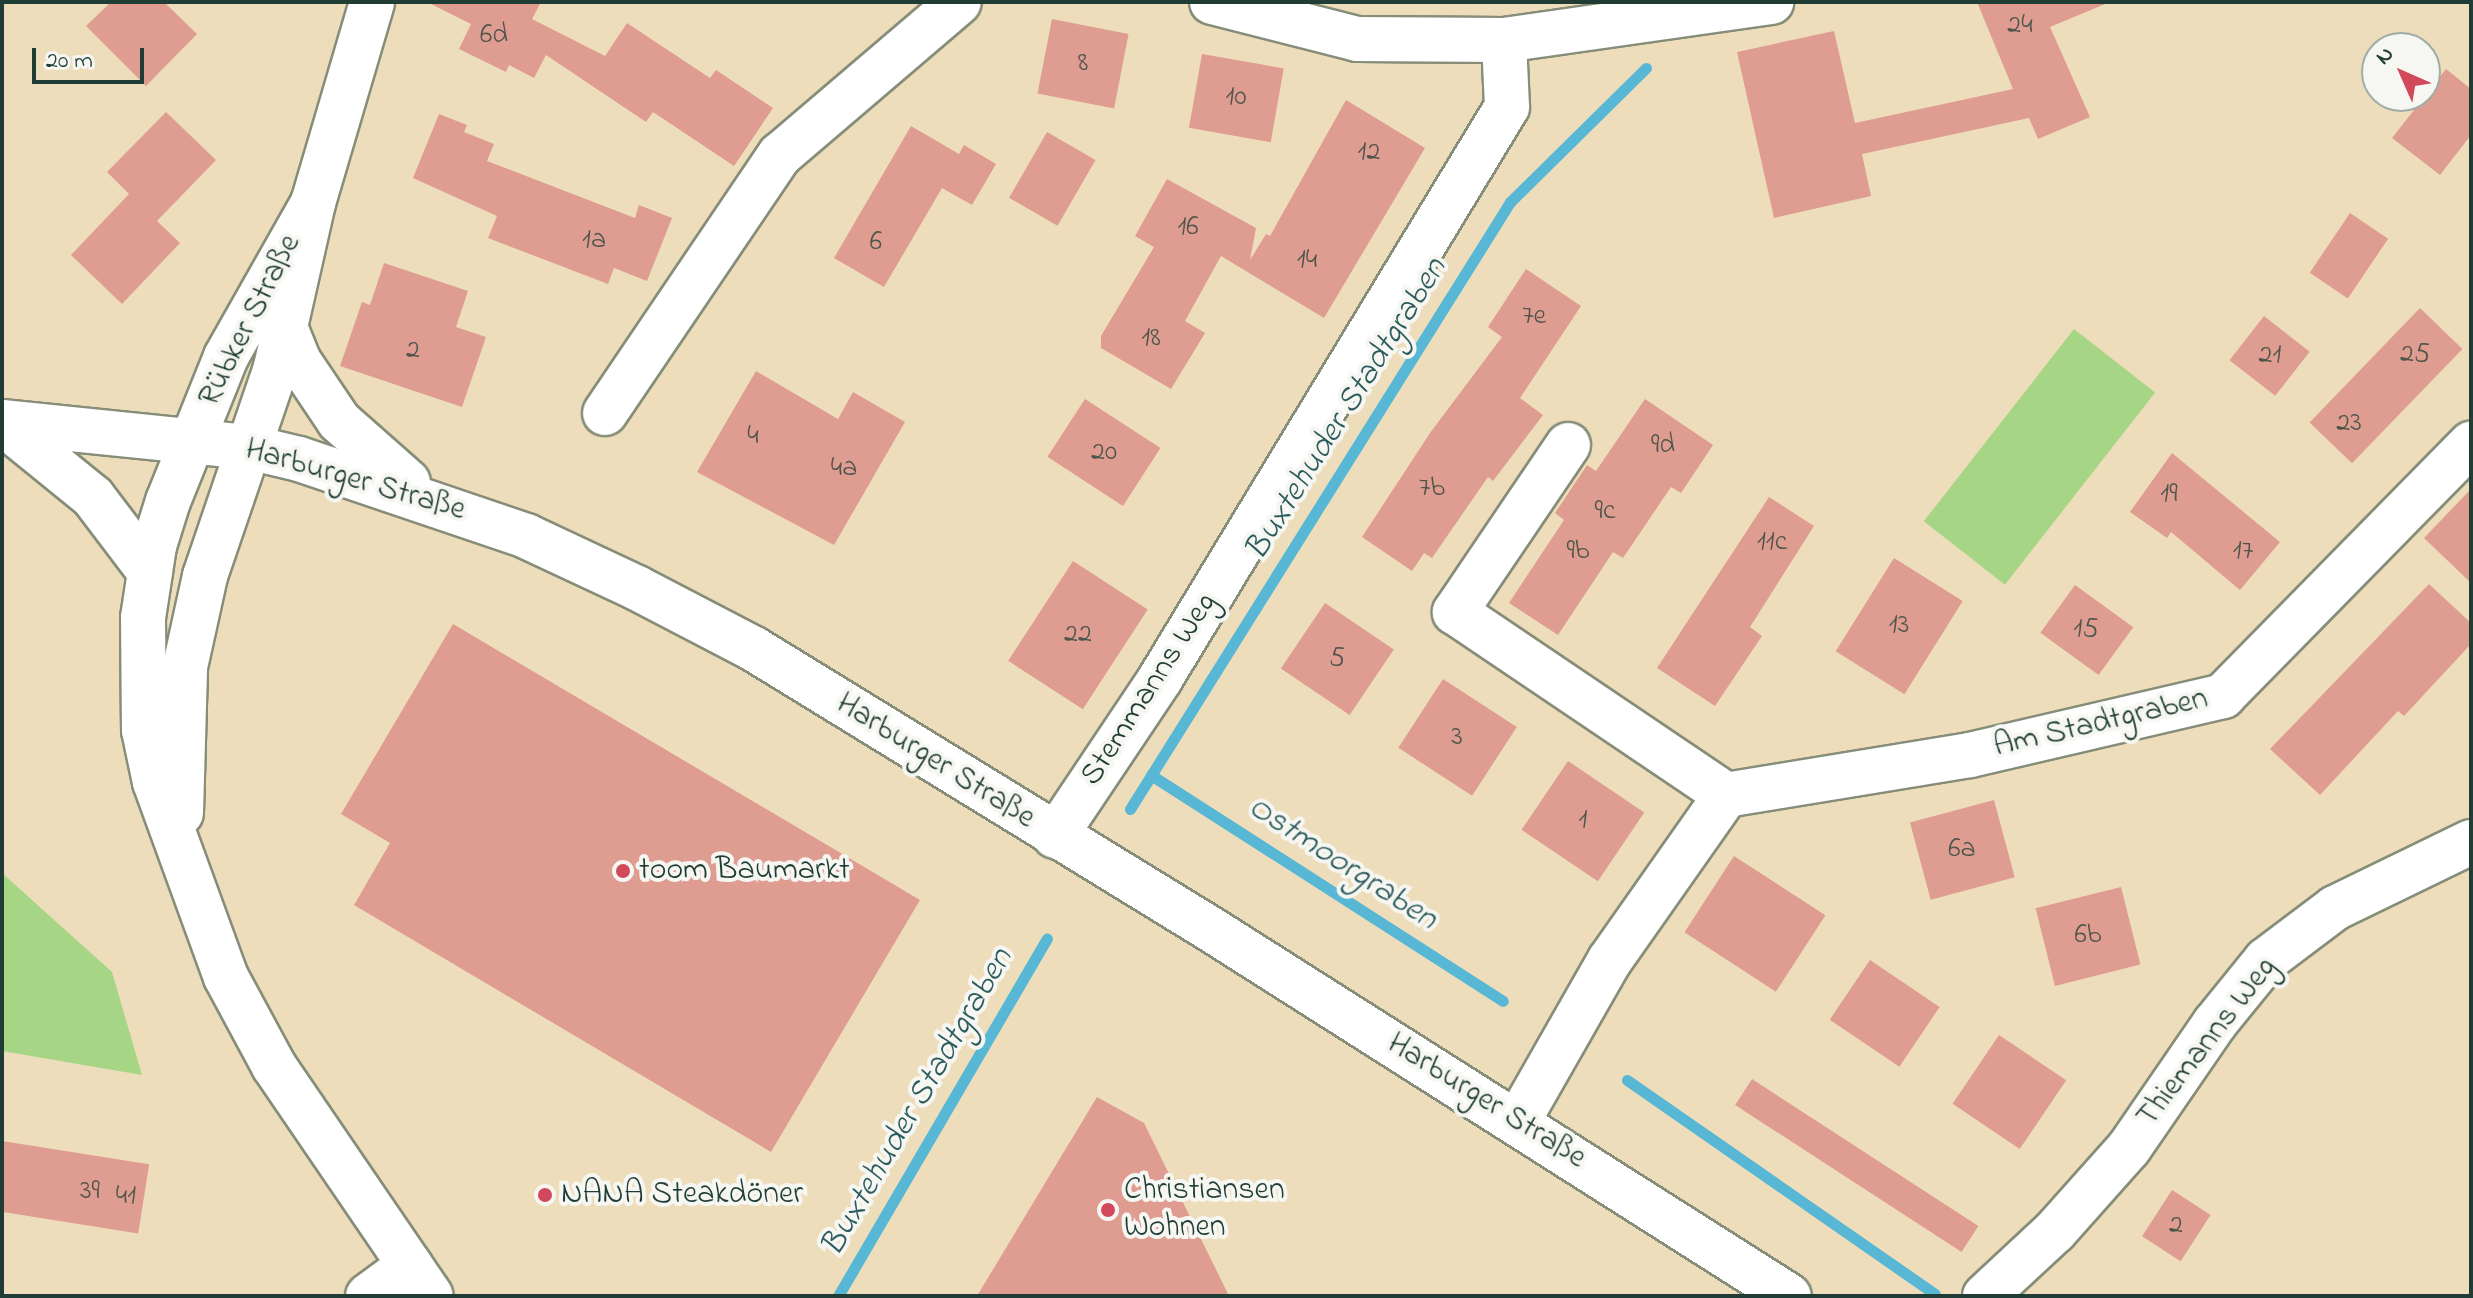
<!DOCTYPE html>
<meta charset="utf-8">
<style>
body{margin:0}
#map{position:relative;width:2473px;height:1298px;overflow:hidden;background:#edb;font-family:"Indie Flower",sans-serif}
div>[style]{position:absolute}
[style*='--x']{left:calc(var(--x)*1px);top:calc(var(--y)*1px);width:calc(var(--w)*1px);rotate:calc(var(--a)*1deg)}
.green>*{inset:0;background:#a6d685;transform-origin:0 0}
.stream>*{height:11px;margin:-5.5px;padding:0 5.5px;transform-origin:5.5px;border-radius:5.5px;background:#57b7d5}
.building>*{inset:0;background:#df9d91;transform-origin:0 0}
.roads{filter:drop-shadow(2px 0 #868d78) drop-shadow(-2px 0 #868d78) drop-shadow(0 2px #868d78) drop-shadow(0 -2px #868d78)}
.street>*{height:44px;margin:-22px;padding:0 22px;transform-origin:22px;border-radius:22px;background:#fff}
.secondary>*{height:44px;margin:-22px;padding:0 22px;transform-origin:22px;border-radius:22px;background:#fff}
.dots>*{width:22px;height:22px;translate:-50% -50%;box-sizing:border-box;border:4px solid #f6f6f2;border-radius:50%}
span{translate:-50% -50%;white-space:nowrap;text-align:center;line-height:1.15;-webkit-text-stroke:8px #f6f6f2;paint-order:stroke}
.number-label{font-size:28px;color:#4f554b}
.number-label span{-webkit-text-stroke-width:0}
.street-label{font-size:32px;color:#1f3d34}
.poi-label{font-size:32px;color:#1f3d34}
.left{translate:0 -50%;text-align:left}
.water-label{font-size:34px;color:#2d5c5c;font-style:italic}
.frame{position:absolute;inset:0;border:4px solid #1f3d34;pointer-events:none}
.north{position:absolute;left:2361px;top:32px;width:80px;height:80px;box-sizing:border-box;background:#f6f6f2;border:2px solid #a0aca6;border-radius:50%;rotate:315deg;font-size:22px;font-weight:700;line-height:32px;text-align:center;color:#1f3d34}
.north::after{content:'';display:block;margin:auto;width:28px;height:36px;background:#d1495b;clip-path:polygon(50% 0,100% 100%,50% 72%,0 100%)}
.scale{position:absolute;left:32px;top:48px;width:112px;height:36px;box-sizing:border-box;border:4px solid #1f3d34;border-top:0;padding-left:10px;font-size:24px;line-height:28px;white-space:nowrap;color:#1f3d34;-webkit-text-stroke:6px #f6f6f2;paint-order:stroke}
</style>
<div id="map">
<div class="green">
<div style="left:2074px;top:329px;width:103px;height:244px;rotate:38deg"></div>
<div style="clip-path:polygon(2px 873px,112px 972px,142px 1075px,2px 1051px)"></div>
</div>
<div class="stream">
<div style="--x:1151;--y:775;--w:418;--a:32.7"></div>
<div style="--x:1130;--y:809;--w:716;--a:-57.95"></div>
<div style="--x:1510;--y:202;--w:191;--a:-44.6"></div>
<div style="--x:1627;--y:1080;--w:375;--a:34.8"></div>
<div style="--x:838;--y:1296;--w:414;--a:-59.7"></div>
</div>
<div class="building">
<div style="clip-path:polygon(111px 2px,164px 2px,197px 34px,146px 86px,86px 26px)"></div>
<div style="clip-path:polygon(427px 2px,541px 2px,532px 19px,605px 56px,627px 23px,710px 78px,716px 70px,773px 108px,734px 166px,653px 112px,646px 122px,546px 55px,534px 78px,509px 65px,506px 72px,459px 49px,471px 24px)"></div>
<div style="clip-path:polygon(1977px 2px,2110px 2px,2050px 27px,2090px 117px,2038px 139px,2029px 118px,1862px 154px,1871px 196px,1774px 218px,1737px 52px,1834px 31px,1855px 123px,2013px 89px)"></div>
<div style="left:1052px;top:19px;width:78px;height:76px;rotate:11deg"></div>
<div style="left:1202px;top:54px;width:83px;height:75px;rotate:10deg"></div>
<div style="clip-path:polygon(2446px 69px,2471px 89px,2471px 135px,2440px 175px,2392px 138px)"></div>
<div style="clip-path:polygon(1346px 100px,1425px 148px,1324px 318px,1221px 256px,1185px 321px,1205px 333px,1171px 389px,1101px 348px,1101px 336px,1154px 247px,1135px 236px,1167px 179px,1256px 228px,1250px 260px,1266px 234px,1270px 236px)"></div>
<div style="clip-path:polygon(166px 112px,216px 160px,157px 221px,180px 243px,122px 304px,71px 255px,129px 194px,107px 172px)"></div>
<div style="clip-path:polygon(439px 114px,467px 125px,464px 132px,494px 144px,487px 161px,635px 218px,639px 205px,672px 218px,647px 281px,614px 268px,608px 284px,488px 238px,497px 216px,413px 178px)"></div>
<div style="clip-path:polygon(911px 126px,959px 154px,964px 145px,996px 164px,972px 205px,942px 188px,884px 287px,834px 258px)"></div>
<div style="left:1047px;top:132px;width:56px;height:76px;rotate:30deg"></div>
<div style="left:2350px;top:213px;width:46px;height:72px;rotate:34deg"></div>
<div style="clip-path:polygon(384px 263px,468px 291px,456px 327px,486px 337px,462px 407px,340px 366px,362px 302px,370px 305px)"></div>
<div style="clip-path:polygon(1526px 269px,1581px 306px,1520px 398px,1543px 415px,1493px 481px,1488px 477px,1432px 558px,1424px 553px,1412px 571px,1362px 537px,1430px 433px,1502px 337px,1488px 327px)"></div>
<div style="left:2420px;top:308px;width:59px;height:159px;rotate:44deg"></div>
<div style="left:2264px;top:316px;width:58px;height:56px;rotate:38deg"></div>
<div style="clip-path:polygon(756px 371px,838px 419px,853px 392px,905px 422px,834px 545px,697px 472px)"></div>
<div style="left:1085px;top:399px;width:90px;height:69px;rotate:33deg"></div>
<div style="clip-path:polygon(1645px 399px,1713px 445px,1681px 493px,1671px 487px,1623px 558px,1613px 552px,1558px 635px,1509px 603px,1564px 520px,1555px 513px,1587px 465px,1596px 471px)"></div>
<div style="clip-path:polygon(2172px 453px,2280px 542px,2240px 590px,2171px 532px,2167px 538px,2130px 512px)"></div>
<div style="clip-path:polygon(2471px 489px,2471px 583px,2424px 538px)"></div>
<div style="clip-path:polygon(1769px 497px,1814px 526px,1750px 627px,1762px 636px,1715px 706px,1657px 668px)"></div>
<div style="left:1894px;top:558px;width:81px;height:110px;rotate:32deg"></div>
<div style="left:1073px;top:561px;width:89px;height:119px;rotate:33deg"></div>
<div style="clip-path:polygon(2429px 584px,2471px 623px,2471px 644px,2404px 716px,2398px 711px,2320px 795px,2270px 749px)"></div>
<div style="left:2075px;top:585px;width:72px;height:59px;rotate:36deg"></div>
<div style="left:1325px;top:603px;width:83px;height:79px;rotate:34deg"></div>
<div style="clip-path:polygon(453px 624px,920px 900px,771px 1152px,354px 905px,390px 843px,341px 814px)"></div>
<div style="left:1443px;top:679px;width:88px;height:82px;rotate:33deg"></div>
<div style="left:1568px;top:761px;width:92px;height:83px;rotate:34deg"></div>
<div style="left:1994px;top:800px;width:80px;height:87px;rotate:75deg"></div>
<div style="left:1734px;top:856px;width:109px;height:91px;rotate:33deg"></div>
<div style="left:2121px;top:887px;width:80px;height:88px;rotate:76deg"></div>
<div style="left:1870px;top:960px;width:84px;height:72px;rotate:34deg"></div>
<div style="left:1999px;top:1035px;width:81px;height:83px;rotate:34deg"></div>
<div style="left:1752px;top:1079px;width:270px;height:31px;rotate:33deg"></div>
<div style="clip-path:polygon(1097px 1097px,1144px 1123px,1229px 1296px,977px 1296px)"></div>
<div style="left:2px;top:1141px;width:149px;height:70px;rotate:9deg"></div>
<div style="left:2172px;top:1190px;width:46px;height:55px;rotate:33deg"></div>
</div>
<div class="roads">
<div class="street">
<div style="--x:1212;--y:2;--w:150;--a:14.3"></div>
<div style="--x:1357;--y:39;--w:147;--a:0.4"></div>
<div style="--x:1504;--y:40;--w:270;--a:-8.1"></div>
<div style="--x:605;--y:413;--w:312;--a:-55.9"></div>
<div style="--x:780;--y:155;--w:235;--a:-40.5"></div>
<div style="--x:1568;--y:445;--w:202;--a:124.1"></div>
<div style="--x:1455;--y:612;--w:327;--a:34"></div>
<div style="--x:1055;--y:836;--w:189;--a:-56.2"></div>
<div style="--x:1160;--y:679;--w:669;--a:-58.76"></div>
<div style="--x:1507;--y:107;--w:67;--a:-92.6"></div>
<div style="--x:1518;--y:1121;--w:185;--a:-60.3"></div>
<div style="--x:1610;--y:960;--w:202;--a:-54.9"></div>
<div style="--x:1726;--y:795;--w:247;--a:-9.3"></div>
<div style="--x:1970;--y:755;--w:260;--a:-13.1"></div>
<div style="--x:2223;--y:696;--w:354;--a:-45.5"></div>
<div style="--x:368;--y:1296;--w:52;--a:-36.4"></div>
<div style="--x:1985;--y:1296;--w:96;--a:-42.9"></div>
<div style="--x:2055;--y:1231;--w:111;--a:-48.3"></div>
<div style="--x:2129;--y:1148;--w:152;--a:-55.5"></div>
<div style="--x:2215;--y:1023;--w:81;--a:-51"></div>
<div style="--x:2266;--y:960;--w:86;--a:-37"></div>
<div style="--x:2335;--y:908;--w:151;--a:-25.9"></div>
</div>
<div class="secondary">
<div style="--x:313;--y:203;--w:177;--a:119.5"></div>
<div style="--x:226;--y:357;--w:155;--a:111.9"></div>
<div style="--x:168;--y:501;--w:47;--a:107.3"></div>
<div style="--x:154;--y:546;--w:73;--a:98.7"></div>
<div style="--x:143;--y:618;--w:112;--a:89.5"></div>
<div style="--x:144;--y:730;--w:53;--a:78.1"></div>
<div style="--x:155;--y:782;--w:208;--a:70"></div>
<div style="--x:226;--y:977;--w:101;--a:61.7"></div>
<div style="--x:274;--y:1066;--w:278;--a:55.7"></div>
<div style="--x:285;--y:327;--w:35;--a:68"></div>
<div style="--x:298;--y:360;--w:73;--a:56.1"></div>
<div style="--x:339;--y:421;--w:92;--a:41.5"></div>
<div style="--x:2;--y:422;--w:248;--a:5.8"></div>
<div style="--x:249;--y:447;--w:51;--a:13.5"></div>
<div style="--x:299;--y:459;--w:240;--a:18.7"></div>
<div style="--x:526;--y:536;--w:123;--a:25.1"></div>
<div style="--x:637;--y:588;--w:132;--a:27.5"></div>
<div style="--x:754;--y:649;--w:537;--a:31.53"></div>
<div style="--x:1212;--y:930;--w:683;--a:32.39"></div>
<div style="--x:2;--y:423;--w:117;--a:39.1"></div>
<div style="--x:93;--y:497;--w:94;--a:52.8"></div>
<div style="--x:181;--y:813;--w:146;--a:-88.4"></div>
<div style="--x:185;--y:667;--w:93;--a:-77.6"></div>
<div style="--x:205;--y:576;--w:221;--a:-71.2"></div>
<div style="--x:276;--y:367;--w:168;--a:-77.3"></div>
<div style="--x:313;--y:203;--w:209;--a:-73.6"></div>
</div>
</div>
<div class="dots">
<div style="left:623px;top:871px;background:#d1495b"></div>
<div style="left:545px;top:1195px;background:#d1495b"></div>
<div style="left:1108px;top:1210px;background:#d1495b"></div>
</div>
<div class="number-label">
<span style="left:2020px;top:26px">24</span>
<span style="left:494px;top:36px">6d</span>
<span style="left:1083px;top:64px">8</span>
<span style="left:1236px;top:98px">10</span>
<span style="left:1369px;top:153px">12</span>
<span style="left:1188px;top:228px">16</span>
<span style="left:594px;top:241px">1a</span>
<span style="left:876px;top:243px">6</span>
<span style="left:1307px;top:261px">14</span>
<span style="left:1534px;top:317px">7e</span>
<span style="left:1151px;top:339px">18</span>
<span style="left:413px;top:351px">2</span>
<span style="left:2415px;top:355px">25</span>
<span style="left:2270px;top:356px">21</span>
<span style="left:2349px;top:424px">23</span>
<span style="left:753px;top:437px">4</span>
<span style="left:1663px;top:446px">9d</span>
<span style="left:1104px;top:453px">20</span>
<span style="left:844px;top:469px">4a</span>
<span style="left:1432px;top:489px">7b</span>
<span style="left:2169px;top:495px">19</span>
<span style="left:1605px;top:512px">9c</span>
<span style="left:1772px;top:543px">11c</span>
<span style="left:1578px;top:552px">9b</span>
<span style="left:2243px;top:552px">17</span>
<span style="left:1899px;top:626px">13</span>
<span style="left:2086px;top:630px">15</span>
<span style="left:1078px;top:635px">22</span>
<span style="left:1337px;top:659px">5</span>
<span style="left:1457px;top:738px">3</span>
<span style="left:1583px;top:821px">1</span>
<span style="left:1962px;top:850px">6a</span>
<span style="left:2088px;top:936px">6b</span>
<span style="left:90px;top:1192px">39</span>
<span style="left:126px;top:1197px">41</span>
<span style="left:2176px;top:1226px">2</span>
</div>
<div class="street-label">
<span style="left:251px;top:321px;rotate:-63deg">Rübker Straße</span>
<span style="left:355px;top:481px;rotate:16deg">Harburger Straße</span>
<span style="left:1150px;top:690px;rotate:-57deg">Stemmanns Weg</span>
<span style="left:2101px;top:724px;rotate:-13deg">Am Stadtgraben</span>
<span style="left:935px;top:762px;rotate:32deg">Harburger Straße</span>
<span style="left:2208px;top:1043px;rotate:-52deg">Thiemanns Weg</span>
<span style="left:1486px;top:1102px;rotate:32deg">Harburger Straße</span>
</div>
<div class="poi-label">
<span class="left" style="left:639px;top:871px">toom Baumarkt</span>
<span class="left" style="left:1124px;top:1210px">Christiansen<br>Wohnen</span>
<span class="left" style="left:561px;top:1195px">NANA Steakdöner</span>
</div>
<div class="water-label">
<span style="left:1347px;top:410px;rotate:-58deg">Buxtehuder Stadtgraben</span>
<span style="left:1342px;top:864px;rotate:33deg">Ostmoorgraben</span>
<span style="left:918px;top:1103px;rotate:-60deg">Buxtehuder Stadtgraben</span>
</div>
<div class="frame"></div>
<div class="north">N</div>
<div class="scale">20 m</div>
</div>
